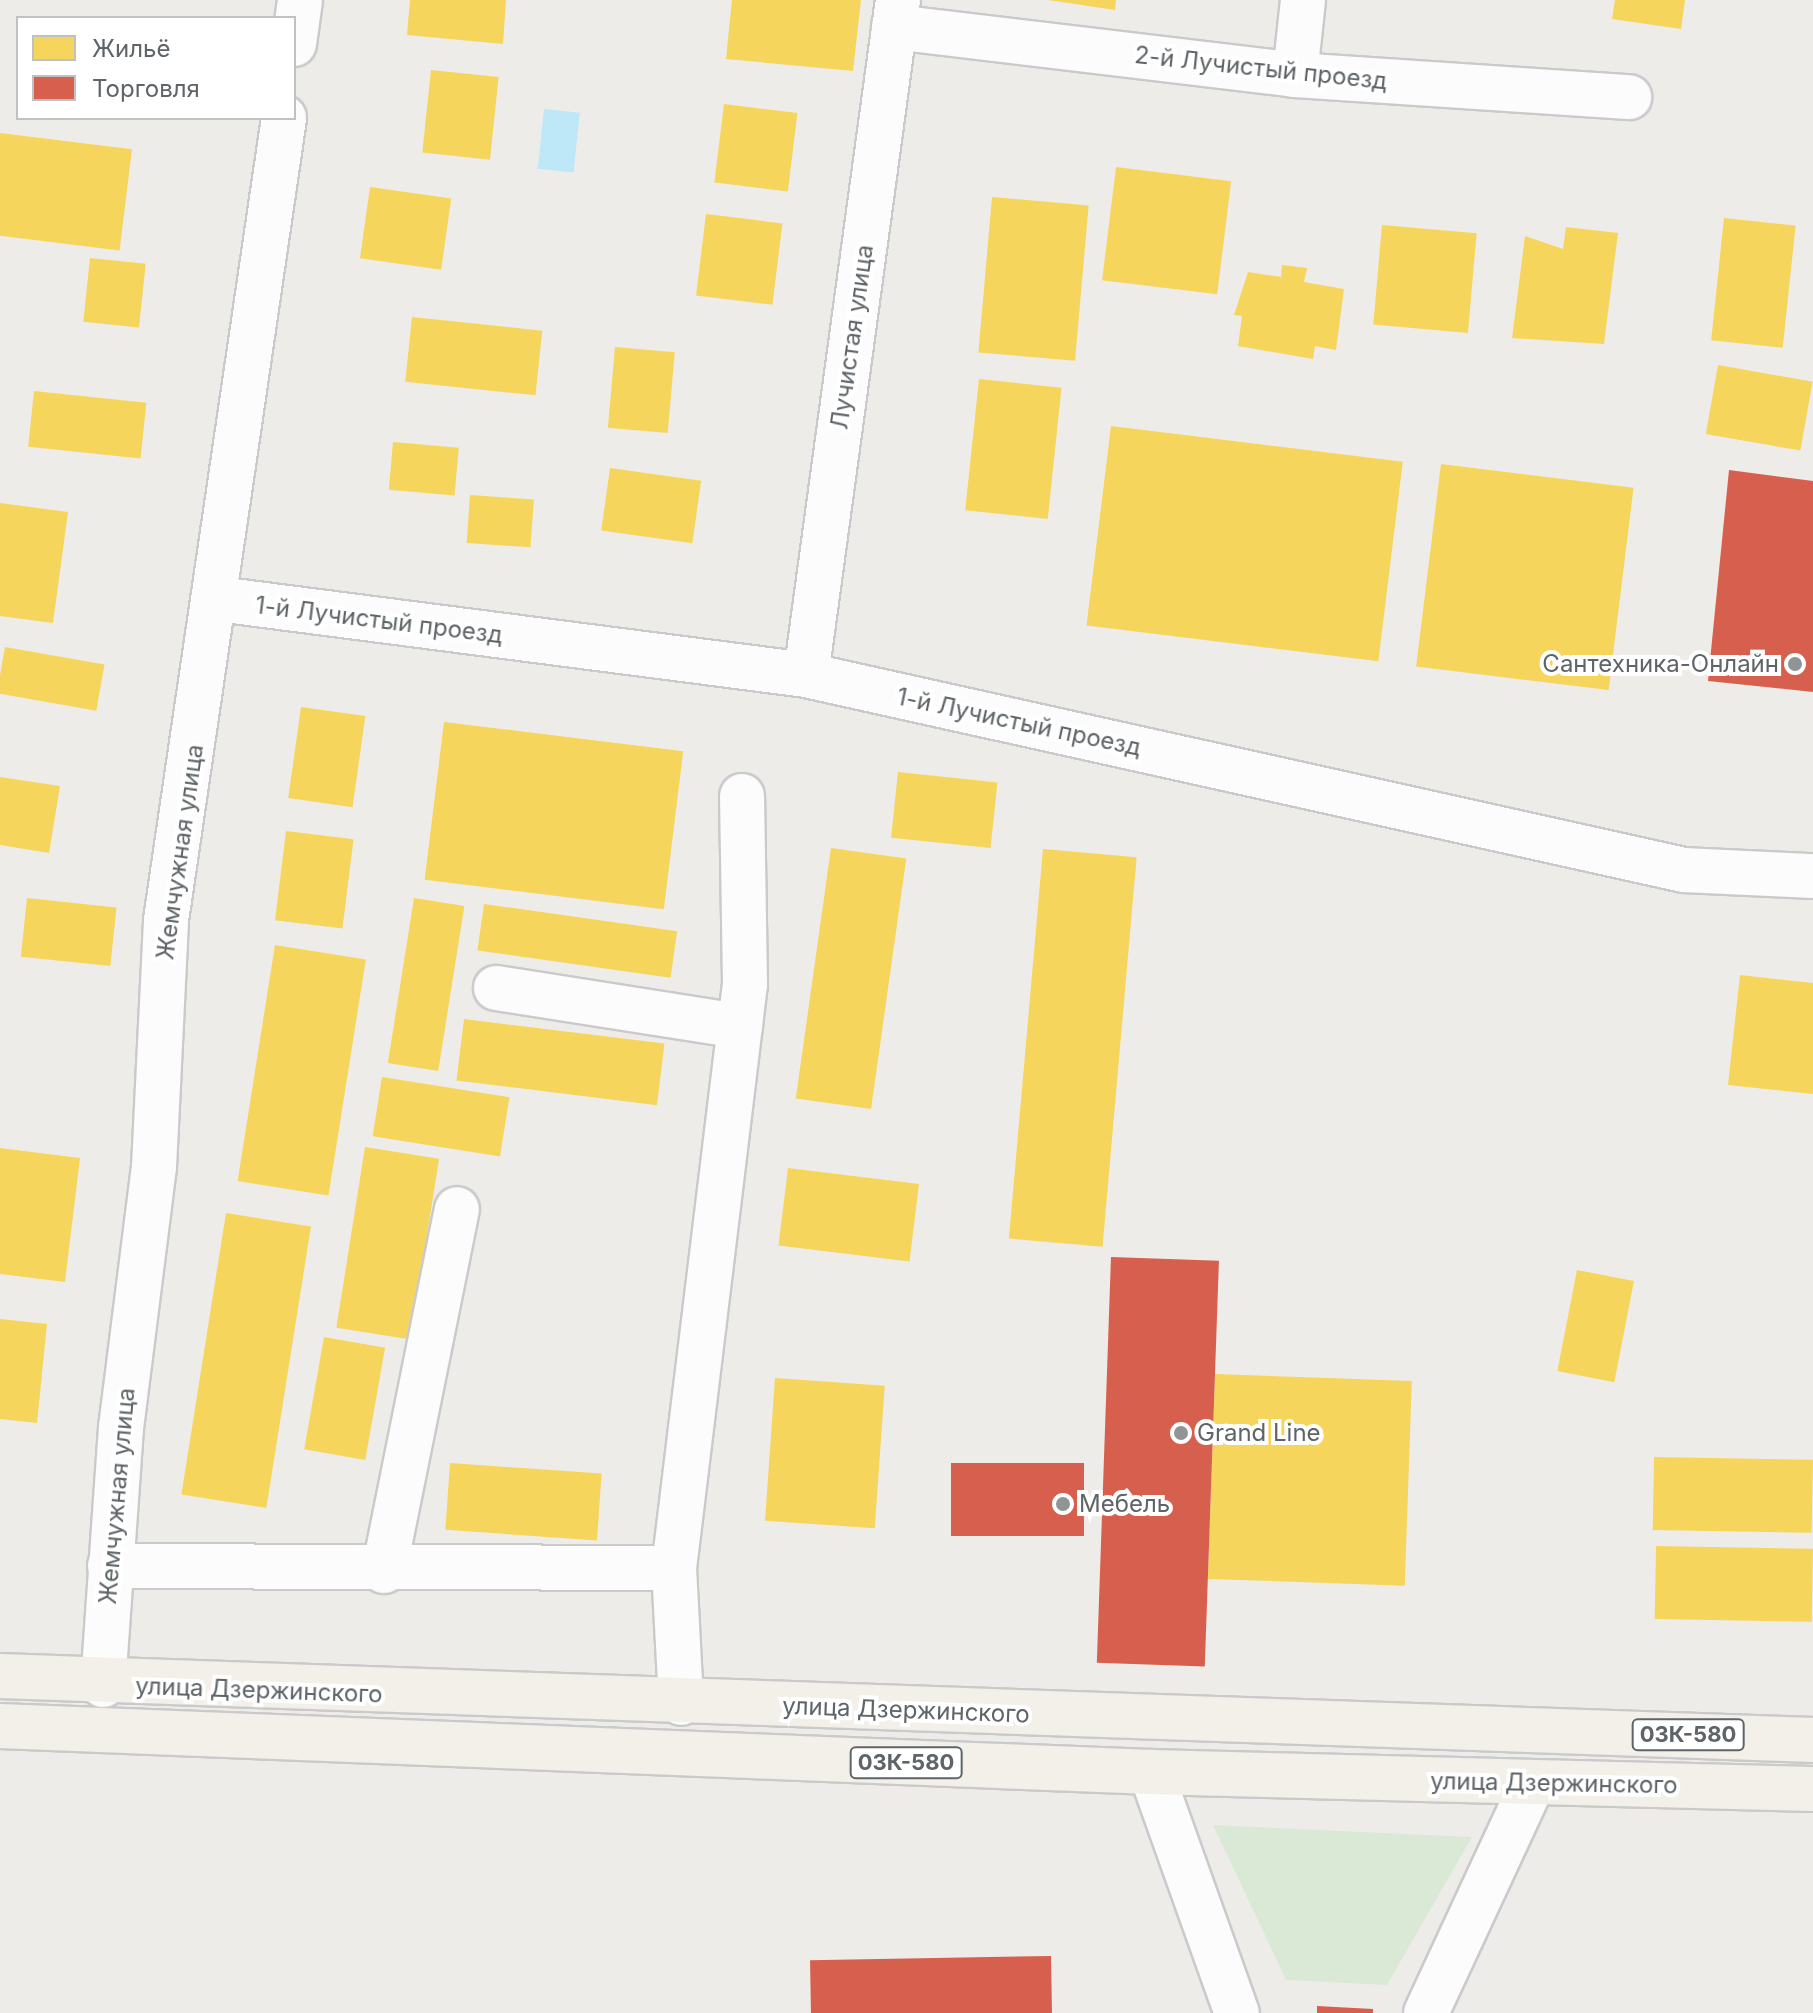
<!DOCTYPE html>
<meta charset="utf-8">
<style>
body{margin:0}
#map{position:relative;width:1813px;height:2013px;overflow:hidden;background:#eeece9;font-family:Inter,sans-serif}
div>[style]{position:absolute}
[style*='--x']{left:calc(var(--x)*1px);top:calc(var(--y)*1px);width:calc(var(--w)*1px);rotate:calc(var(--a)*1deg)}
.green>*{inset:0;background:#dae9d5}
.water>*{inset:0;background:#bee8f7;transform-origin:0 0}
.homes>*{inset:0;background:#f6d55c;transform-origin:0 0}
.shops>*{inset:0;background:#d6604d;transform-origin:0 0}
.roads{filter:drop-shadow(2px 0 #cacaca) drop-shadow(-2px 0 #cacaca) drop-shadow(0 2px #cacaca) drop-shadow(0 -2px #cacaca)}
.minor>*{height:44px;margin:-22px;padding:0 22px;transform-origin:22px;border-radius:22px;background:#fcfcfc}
.major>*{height:44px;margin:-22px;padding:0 22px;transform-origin:22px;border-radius:22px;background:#f3efe9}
.dots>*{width:22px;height:22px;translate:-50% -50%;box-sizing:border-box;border:4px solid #fff;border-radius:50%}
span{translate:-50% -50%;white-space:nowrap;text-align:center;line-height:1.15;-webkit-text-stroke:8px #fff;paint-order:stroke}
.shield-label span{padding:2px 6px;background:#fff;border:2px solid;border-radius:6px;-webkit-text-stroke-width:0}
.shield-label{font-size:22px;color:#5e6467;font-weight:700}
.street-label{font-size:24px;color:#5e6467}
.poi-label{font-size:24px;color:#5e6467}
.right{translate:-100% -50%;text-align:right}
.left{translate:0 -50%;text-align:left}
.legend{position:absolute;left:16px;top:16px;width:280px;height:104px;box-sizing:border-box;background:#fff;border:2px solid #bfc1c2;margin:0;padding:10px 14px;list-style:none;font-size:24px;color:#5e6467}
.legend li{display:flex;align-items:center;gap:16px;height:40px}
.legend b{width:40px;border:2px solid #bfc1c2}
</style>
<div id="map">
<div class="green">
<div style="clip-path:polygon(1213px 1825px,1472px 1837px,1387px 1985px,1286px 1980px)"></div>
</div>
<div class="water">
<div style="left:544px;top:109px;width:36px;height:60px;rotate:6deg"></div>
</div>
<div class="homes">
<div style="clip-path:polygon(410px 0,506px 0,503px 44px,407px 35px)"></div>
<div style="clip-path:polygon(732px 0,861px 0,853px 71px,726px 59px)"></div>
<div style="clip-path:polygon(1048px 0,1116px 0,1115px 10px)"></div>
<div style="clip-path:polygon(1615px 0,1685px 0,1681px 29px,1612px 19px)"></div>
<div style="left:431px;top:70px;width:68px;height:83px;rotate:6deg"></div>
<div style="left:724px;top:104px;width:74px;height:79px;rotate:7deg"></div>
<div style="left:0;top:133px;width:133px;height:102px;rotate:7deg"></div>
<div style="left:1116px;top:167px;width:116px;height:114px;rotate:7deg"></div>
<div style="left:370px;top:187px;width:82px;height:72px;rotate:8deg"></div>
<div style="left:992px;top:197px;width:97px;height:156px;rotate:5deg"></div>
<div style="left:706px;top:214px;width:77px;height:82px;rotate:7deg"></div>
<div style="left:1724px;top:218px;width:72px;height:123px;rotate:6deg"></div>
<div style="left:1382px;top:225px;width:95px;height:100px;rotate:5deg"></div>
<div style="clip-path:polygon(1566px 227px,1618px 233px,1604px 344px,1512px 338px,1525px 236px,1563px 249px)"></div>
<div style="left:90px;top:258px;width:56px;height:64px;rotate:6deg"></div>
<div style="clip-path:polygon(1282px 265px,1307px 268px,1304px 282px,1344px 289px,1336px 350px,1315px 346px,1313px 359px,1238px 346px,1242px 316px,1234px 315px,1248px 272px,1281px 277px)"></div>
<div style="left:412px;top:317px;width:131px;height:65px;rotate:6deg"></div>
<div style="left:615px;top:347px;width:60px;height:81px;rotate:5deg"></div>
<div style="left:1718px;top:365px;width:96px;height:70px;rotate:10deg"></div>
<div style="left:979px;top:379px;width:83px;height:132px;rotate:6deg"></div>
<div style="left:34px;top:391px;width:113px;height:56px;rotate:6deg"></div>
<div style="left:1111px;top:426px;width:294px;height:201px;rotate:7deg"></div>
<div style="left:393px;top:442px;width:66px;height:48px;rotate:5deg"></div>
<div style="left:1441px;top:464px;width:194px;height:204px;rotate:7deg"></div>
<div style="left:610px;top:468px;width:92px;height:63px;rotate:8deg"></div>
<div style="left:470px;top:495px;width:64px;height:48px;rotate:4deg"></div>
<div style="clip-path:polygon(0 503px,68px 512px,53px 623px,0 616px)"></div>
<div style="left:5px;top:647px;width:101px;height:47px;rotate:10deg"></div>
<div style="left:301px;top:707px;width:65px;height:92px;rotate:8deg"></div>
<div style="left:444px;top:722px;width:241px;height:159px;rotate:7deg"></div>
<div style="left:898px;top:772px;width:100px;height:66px;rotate:6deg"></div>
<div style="clip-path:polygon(0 777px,60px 786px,49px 853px,0 845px)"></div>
<div style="left:286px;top:831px;width:68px;height:90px;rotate:7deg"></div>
<div style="left:831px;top:848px;width:76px;height:253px;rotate:8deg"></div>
<div style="left:1043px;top:849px;width:94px;height:391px;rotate:5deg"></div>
<div style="left:27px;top:898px;width:90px;height:59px;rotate:6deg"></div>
<div style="left:414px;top:898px;width:51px;height:167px;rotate:9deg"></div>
<div style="left:484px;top:904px;width:195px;height:47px;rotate:8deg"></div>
<div style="left:275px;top:945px;width:92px;height:239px;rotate:9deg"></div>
<div style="clip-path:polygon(1740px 975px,1813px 983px,1813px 1094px,1728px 1085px)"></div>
<div style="left:464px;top:1019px;width:202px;height:62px;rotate:7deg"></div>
<div style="left:382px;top:1077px;width:129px;height:60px;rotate:9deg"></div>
<div style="left:365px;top:1147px;width:75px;height:183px;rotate:9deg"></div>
<div style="clip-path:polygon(0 1148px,80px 1158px,65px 1282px,0 1274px)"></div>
<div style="left:788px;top:1168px;width:132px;height:78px;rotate:7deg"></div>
<div style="left:226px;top:1213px;width:86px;height:285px;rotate:9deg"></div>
<div style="left:1577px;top:1270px;width:58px;height:103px;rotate:11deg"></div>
<div style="clip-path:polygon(0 1319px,47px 1324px,37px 1423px,0 1419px)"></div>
<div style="left:324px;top:1337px;width:62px;height:114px;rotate:10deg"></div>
<div style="left:1215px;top:1374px;width:197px;height:205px;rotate:2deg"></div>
<div style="left:775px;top:1378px;width:110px;height:143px;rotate:4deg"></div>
<div style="left:1654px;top:1457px;width:159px;height:73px;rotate:1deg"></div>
<div style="left:450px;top:1463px;width:152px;height:67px;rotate:4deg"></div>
<div style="left:1656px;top:1546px;width:157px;height:73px;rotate:1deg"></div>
</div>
<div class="shops">
<div style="clip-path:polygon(1729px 470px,1813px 481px,1813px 692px,1708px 681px)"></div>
<div style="left:1111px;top:1257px;width:108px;height:406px;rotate:2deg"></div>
<div style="left:1084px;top:1463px;width:73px;height:133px;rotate:90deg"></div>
<div style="left:1051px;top:1956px;width:57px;height:241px;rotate:89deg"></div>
<div style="clip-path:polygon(1317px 2006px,1373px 2009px,1373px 2013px,1317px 2013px)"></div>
</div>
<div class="roads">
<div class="minor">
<div style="--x:894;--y:27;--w:404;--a:6.8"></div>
<div style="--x:1295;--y:75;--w:335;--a:3.8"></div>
<div style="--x:294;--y:44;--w:44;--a:-82.2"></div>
<div style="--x:1295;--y:75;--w:75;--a:-83.9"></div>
<div style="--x:218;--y:599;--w:593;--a:7.36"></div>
<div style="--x:806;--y:675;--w:899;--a:12.52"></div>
<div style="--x:1684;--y:870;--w:129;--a:2.7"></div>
<div style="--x:806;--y:675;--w:681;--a:-82.24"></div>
<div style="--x:496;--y:988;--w:247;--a:8.9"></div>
<div style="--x:110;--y:1566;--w:564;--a:0.2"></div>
<div style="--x:674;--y:1568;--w:588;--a:-83.07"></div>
<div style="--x:745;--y:984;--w:188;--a:-90.9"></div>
<div style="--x:674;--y:1568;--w:135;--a:87"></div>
<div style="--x:384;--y:1571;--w:369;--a:-78.6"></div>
<div style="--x:103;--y:1685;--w:258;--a:-86"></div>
<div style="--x:121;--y:1428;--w:263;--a:-82.8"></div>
<div style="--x:154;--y:1167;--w:247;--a:-87.2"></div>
<div style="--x:166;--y:920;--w:811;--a:-81.63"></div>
<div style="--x:1151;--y:1772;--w:256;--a:70.4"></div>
<div style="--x:1426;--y:2013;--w:254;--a:-65.1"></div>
</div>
<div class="major">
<div style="--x:0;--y:1676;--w:1814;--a:2.02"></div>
<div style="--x:0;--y:1726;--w:1152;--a:2.29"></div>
<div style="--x:1151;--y:1772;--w:662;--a:1.47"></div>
</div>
</div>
<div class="dots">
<div style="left:1795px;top:664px;background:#909494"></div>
<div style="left:1181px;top:1433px;background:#909494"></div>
<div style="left:1063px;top:1504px;background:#909494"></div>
</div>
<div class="shield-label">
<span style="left:1688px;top:1735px">03К-580</span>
<span style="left:906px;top:1763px">03К-580</span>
</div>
<div class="street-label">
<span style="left:1261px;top:68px;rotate:6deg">2-й Лучистый проезд</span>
<span style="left:852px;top:337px;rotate:-82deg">Лучистая улица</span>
<span style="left:379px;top:620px;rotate:7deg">1-й Лучистый проезд</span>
<span style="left:1019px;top:722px;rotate:12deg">1-й Лучистый проезд</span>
<span style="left:180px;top:852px;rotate:-82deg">Жемчужная улица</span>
<span style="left:117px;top:1496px;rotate:-85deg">Жемчужная улица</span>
<span style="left:259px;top:1690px;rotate:2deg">улица Дзержинского</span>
<span style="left:906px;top:1710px;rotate:2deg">улица Дзержинского</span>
<span style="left:1554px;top:1783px;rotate:1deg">улица Дзержинского</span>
</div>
<div class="poi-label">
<span class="right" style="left:1779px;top:664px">Сантехника-Онлайн</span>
<span class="left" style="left:1197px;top:1433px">Grand Line</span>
<span class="left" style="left:1079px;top:1504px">Мебель</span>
</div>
<ul class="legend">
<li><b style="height:22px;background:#f6d55c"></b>Жильё</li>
<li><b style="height:22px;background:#d6604d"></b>Торговля</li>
</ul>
</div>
